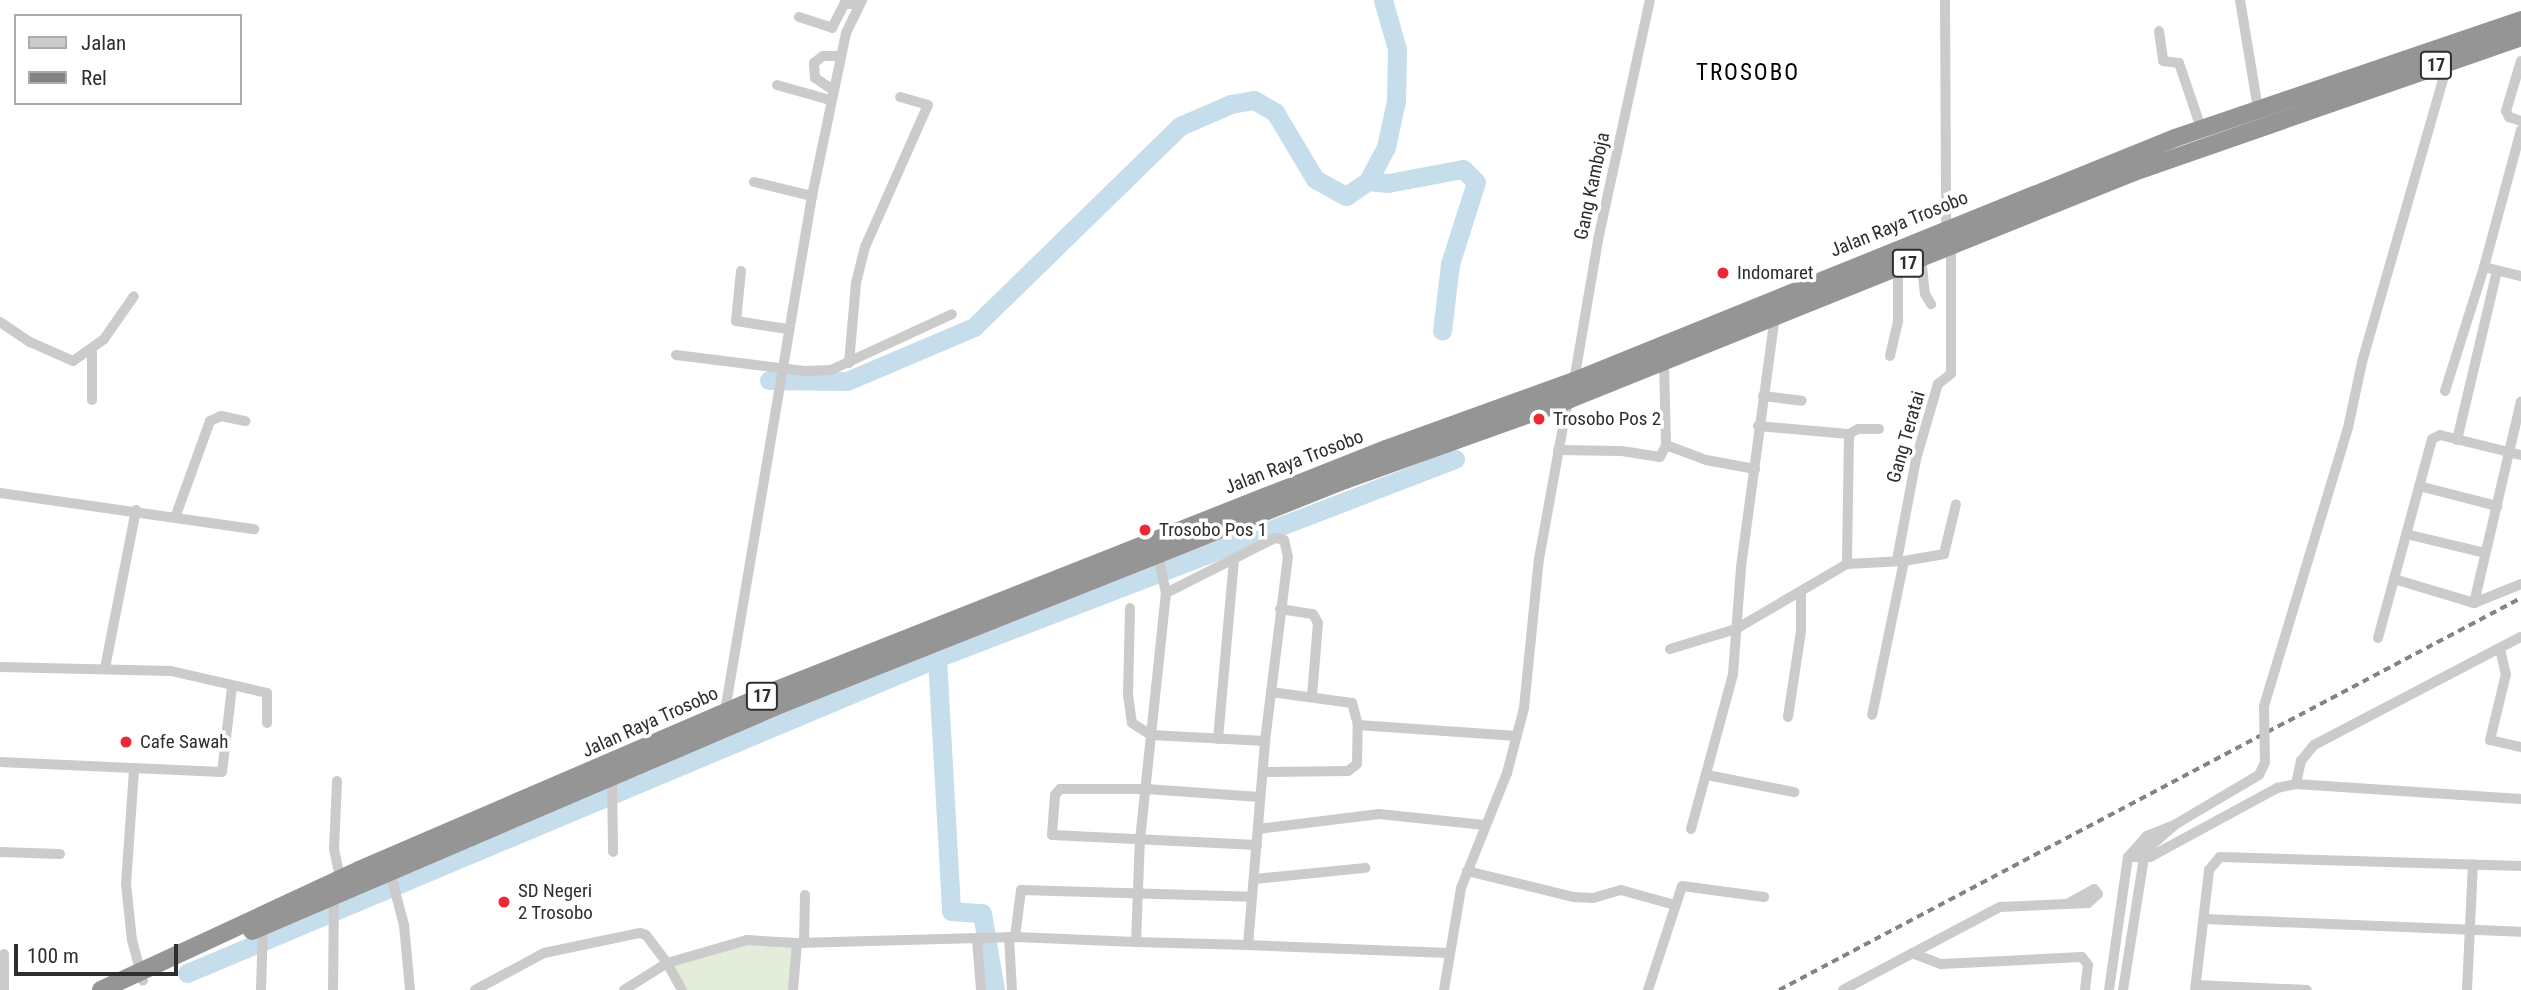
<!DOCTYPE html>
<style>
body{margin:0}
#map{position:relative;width:2521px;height:990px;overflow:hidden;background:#fff;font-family:"Roboto Condensed",sans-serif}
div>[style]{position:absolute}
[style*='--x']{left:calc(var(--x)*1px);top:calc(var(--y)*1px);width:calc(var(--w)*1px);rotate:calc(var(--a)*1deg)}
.green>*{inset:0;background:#e4ecda}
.river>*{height:19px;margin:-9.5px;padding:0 9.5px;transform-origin:9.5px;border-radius:9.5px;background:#c6ddec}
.street>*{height:10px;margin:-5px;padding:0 5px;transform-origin:5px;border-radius:5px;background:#cbcbcb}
.highway>*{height:18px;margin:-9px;padding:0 9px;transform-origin:9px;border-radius:9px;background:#959595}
.rail>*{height:3.5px;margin-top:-1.75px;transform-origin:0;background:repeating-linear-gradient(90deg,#838383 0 7px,transparent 0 12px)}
.street-bridge>*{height:10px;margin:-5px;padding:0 5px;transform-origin:5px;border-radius:5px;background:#cbcbcb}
.dots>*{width:19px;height:19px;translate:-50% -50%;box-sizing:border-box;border:4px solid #fff;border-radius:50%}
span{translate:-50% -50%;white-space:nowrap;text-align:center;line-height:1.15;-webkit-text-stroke:7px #fff;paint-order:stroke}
.shield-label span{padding:2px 5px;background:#fff;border:2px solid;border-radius:5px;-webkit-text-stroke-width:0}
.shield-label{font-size:18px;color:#2e2e2e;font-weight:700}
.street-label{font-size:19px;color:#2e2e2e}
.poi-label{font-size:19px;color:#2e2e2e}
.left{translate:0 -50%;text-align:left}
.quarter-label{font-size:23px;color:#000;letter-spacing:2px}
.legend{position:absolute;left:14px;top:14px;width:228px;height:91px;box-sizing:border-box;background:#fff;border:2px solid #ababab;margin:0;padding:9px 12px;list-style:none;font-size:21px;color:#2e2e2e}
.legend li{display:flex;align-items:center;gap:14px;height:35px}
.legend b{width:35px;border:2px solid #ababab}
.scale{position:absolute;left:14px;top:944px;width:164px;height:32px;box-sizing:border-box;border:4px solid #2e2e2e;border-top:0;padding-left:9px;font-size:21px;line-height:24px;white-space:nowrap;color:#2e2e2e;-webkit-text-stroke:5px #fff;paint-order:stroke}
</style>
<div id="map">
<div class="green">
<div style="clip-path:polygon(747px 941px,795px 945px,791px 990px,685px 990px,670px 964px)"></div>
</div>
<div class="river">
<div style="--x:1368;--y:181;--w:20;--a:6"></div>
<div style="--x:1388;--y:183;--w:76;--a:-10.6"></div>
<div style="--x:1463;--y:169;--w:18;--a:45"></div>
<div style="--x:1476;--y:182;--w:86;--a:107.6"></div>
<div style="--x:1450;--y:264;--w:67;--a:96.8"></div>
<div style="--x:769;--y:380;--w:78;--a:0.7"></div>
<div style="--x:847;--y:381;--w:138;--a:-23"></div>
<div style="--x:974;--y:327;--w:288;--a:-44.3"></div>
<div style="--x:1180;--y:126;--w:56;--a:-23.3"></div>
<div style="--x:1231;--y:104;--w:23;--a:-10"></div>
<div style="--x:1254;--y:100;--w:24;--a:30"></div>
<div style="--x:1275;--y:112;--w:78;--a:59.2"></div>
<div style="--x:1315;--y:179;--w:35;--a:29"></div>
<div style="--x:1346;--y:196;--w:27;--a:-34"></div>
<div style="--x:1368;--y:181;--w:38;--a:-62"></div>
<div style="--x:1386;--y:147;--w:47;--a:-77.7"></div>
<div style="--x:1396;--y:101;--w:52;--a:-88.9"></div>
<div style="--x:1397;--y:49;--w:51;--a:-105.9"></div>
<div style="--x:937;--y:658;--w:253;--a:86.8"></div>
<div style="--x:951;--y:911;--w:31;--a:4"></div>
<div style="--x:982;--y:913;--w:78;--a:80.4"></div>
<div style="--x:187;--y:973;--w:813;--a:-22.78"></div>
<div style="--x:937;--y:658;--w:555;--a:-21.02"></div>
</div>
<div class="street">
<div style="--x:1945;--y:0;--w:227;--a:89.7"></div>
<div style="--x:2240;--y:0;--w:110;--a:80.6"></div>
<div style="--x:799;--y:17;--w:35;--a:18"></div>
<div style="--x:832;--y:28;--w:27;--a:-63"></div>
<div style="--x:844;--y:4;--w:16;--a:0"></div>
<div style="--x:2159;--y:31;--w:30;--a:82"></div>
<div style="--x:2163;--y:61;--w:16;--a:7"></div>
<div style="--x:2179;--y:63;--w:69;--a:71.3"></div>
<div style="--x:2521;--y:61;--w:52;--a:106.7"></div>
<div style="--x:2506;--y:111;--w:7;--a:63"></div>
<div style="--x:2509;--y:117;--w:13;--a:18"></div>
<div style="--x:777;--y:85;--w:55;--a:15.8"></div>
<div style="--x:833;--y:90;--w:22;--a:-146"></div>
<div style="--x:815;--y:78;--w:15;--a:-94"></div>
<div style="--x:814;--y:63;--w:11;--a:-38"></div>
<div style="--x:823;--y:56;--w:18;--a:0"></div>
<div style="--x:2521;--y:130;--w:142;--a:105.1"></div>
<div style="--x:2484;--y:267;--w:38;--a:14"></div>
<div style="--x:754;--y:182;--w:60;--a:13.6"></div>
<div style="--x:1921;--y:257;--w:37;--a:84"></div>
<div style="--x:1925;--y:294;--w:12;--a:59"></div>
<div style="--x:741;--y:271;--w:50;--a:95.7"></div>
<div style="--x:736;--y:321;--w:52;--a:8.9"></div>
<div style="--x:0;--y:322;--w:36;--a:34"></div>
<div style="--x:30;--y:342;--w:47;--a:23.8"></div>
<div style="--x:73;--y:361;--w:38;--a:-35"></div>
<div style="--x:104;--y:339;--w:52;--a:-55.1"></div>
<div style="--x:92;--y:352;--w:48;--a:90"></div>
<div style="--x:676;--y:355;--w:129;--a:7.1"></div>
<div style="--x:804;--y:371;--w:27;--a:-2"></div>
<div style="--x:831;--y:370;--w:133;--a:-24.8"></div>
<div style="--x:1890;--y:356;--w:37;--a:-77"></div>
<div style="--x:1898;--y:320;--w:53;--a:-90"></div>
<div style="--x:1664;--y:362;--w:83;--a:88.6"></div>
<div style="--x:1666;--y:445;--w:43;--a:20.6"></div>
<div style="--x:1706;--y:460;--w:50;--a:10.4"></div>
<div style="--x:849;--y:363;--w:80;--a:-85"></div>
<div style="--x:856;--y:283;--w:37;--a:-76"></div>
<div style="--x:865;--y:247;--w:155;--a:-66.1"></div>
<div style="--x:928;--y:105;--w:29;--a:-164"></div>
<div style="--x:1574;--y:381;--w:143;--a:-80.3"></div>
<div style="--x:1598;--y:240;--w:246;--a:-77.8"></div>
<div style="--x:2445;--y:391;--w:130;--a:-72.5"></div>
<div style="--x:1763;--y:396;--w:39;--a:7"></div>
<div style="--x:1758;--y:426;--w:91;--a:5"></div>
<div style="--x:1849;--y:434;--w:130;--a:90.9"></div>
<div style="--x:1847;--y:564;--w:57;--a:-3"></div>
<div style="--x:1904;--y:561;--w:157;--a:101.7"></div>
<div style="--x:1849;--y:434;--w:10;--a:-29"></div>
<div style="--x:1858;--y:429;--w:21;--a:0"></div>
<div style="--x:2457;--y:440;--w:174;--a:-76.7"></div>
<div style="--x:1558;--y:450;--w:64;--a:0.9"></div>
<div style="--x:1622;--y:451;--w:38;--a:9"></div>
<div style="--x:1660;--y:457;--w:13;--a:-63"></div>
<div style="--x:2419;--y:486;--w:81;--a:14.4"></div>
<div style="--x:0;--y:493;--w:257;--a:8.1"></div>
<div style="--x:176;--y:515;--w:100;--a:-70.1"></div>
<div style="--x:210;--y:421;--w:12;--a:-24"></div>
<div style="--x:221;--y:416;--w:25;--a:12"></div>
<div style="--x:2406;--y:534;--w:81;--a:13.5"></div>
<div style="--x:1897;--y:560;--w:103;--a:-79.3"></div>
<div style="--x:1916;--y:459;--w:78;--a:-73.7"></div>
<div style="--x:1938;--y:384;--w:16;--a:-38"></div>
<div style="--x:1951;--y:374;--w:129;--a:-90"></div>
<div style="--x:1904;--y:561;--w:41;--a:-9.9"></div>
<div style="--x:1944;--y:554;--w:51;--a:-76.5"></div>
<div style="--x:2394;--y:579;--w:84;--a:16.7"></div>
<div style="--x:2474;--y:603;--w:51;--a:-22"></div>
<div style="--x:2474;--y:603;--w:207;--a:-76.9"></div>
<div style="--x:1130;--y:608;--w:87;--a:91.3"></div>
<div style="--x:1128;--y:695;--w:28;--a:82"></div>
<div style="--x:1132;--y:723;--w:22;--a:32"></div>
<div style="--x:1151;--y:735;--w:114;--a:3"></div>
<div style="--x:1280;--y:609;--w:33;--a:9"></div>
<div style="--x:1313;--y:614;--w:10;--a:61"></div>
<div style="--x:1318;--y:623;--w:73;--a:94.7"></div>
<div style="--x:2378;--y:638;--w:206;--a:-74.8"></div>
<div style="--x:2432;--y:439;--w:9;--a:-27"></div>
<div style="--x:2440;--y:435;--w:83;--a:13.9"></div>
<div style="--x:1670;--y:649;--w:69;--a:-16.9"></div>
<div style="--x:1736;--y:629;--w:129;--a:-30.4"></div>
<div style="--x:2500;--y:649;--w:26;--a:77"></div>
<div style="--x:2506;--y:674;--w:68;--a:103.6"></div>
<div style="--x:2490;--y:740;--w:32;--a:13"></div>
<div style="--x:0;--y:667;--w:171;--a:1.3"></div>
<div style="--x:171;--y:671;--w:98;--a:12.9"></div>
<div style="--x:267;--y:693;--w:30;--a:90"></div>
<div style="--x:105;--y:668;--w:161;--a:-78.9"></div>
<div style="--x:2264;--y:706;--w:290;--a:-73.2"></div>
<div style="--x:2348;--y:428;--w:67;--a:-78"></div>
<div style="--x:2362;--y:362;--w:312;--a:-74"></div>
<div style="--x:725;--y:711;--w:522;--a:-80.41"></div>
<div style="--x:812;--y:196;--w:167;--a:-78.2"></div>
<div style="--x:846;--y:33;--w:37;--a:-64"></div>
<div style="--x:1788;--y:717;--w:87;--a:-81.4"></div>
<div style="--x:1801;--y:631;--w:36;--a:-90"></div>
<div style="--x:1358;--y:725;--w:159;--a:4"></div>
<div style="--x:1218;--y:739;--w:181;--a:-84.9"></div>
<div style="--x:0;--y:762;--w:222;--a:2.6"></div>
<div style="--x:222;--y:772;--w:86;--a:-83.3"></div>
<div style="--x:134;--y:770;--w:114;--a:94"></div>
<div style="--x:126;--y:884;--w:56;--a:83.9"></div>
<div style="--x:132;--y:940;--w:42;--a:75"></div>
<div style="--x:1263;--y:772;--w:85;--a:-0.7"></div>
<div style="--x:1348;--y:771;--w:11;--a:-38"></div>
<div style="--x:1357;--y:764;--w:39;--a:-89"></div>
<div style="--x:1358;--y:725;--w:23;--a:-105"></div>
<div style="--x:1352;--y:703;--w:82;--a:-172.3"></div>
<div style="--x:1707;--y:775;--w:89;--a:11.1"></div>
<div style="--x:612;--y:776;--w:76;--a:89.2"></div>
<div style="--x:337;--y:781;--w:68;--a:92.5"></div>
<div style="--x:334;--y:849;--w:30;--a:78"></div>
<div style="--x:2296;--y:784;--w:24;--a:-78"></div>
<div style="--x:2301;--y:761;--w:21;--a:-51"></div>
<div style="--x:2314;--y:745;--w:233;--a:-27.6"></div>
<div style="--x:1258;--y:829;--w:122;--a:-7.1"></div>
<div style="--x:1379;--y:814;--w:106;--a:6"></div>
<div style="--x:1691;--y:829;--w:161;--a:-74.8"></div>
<div style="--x:1733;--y:674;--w:107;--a:-85.7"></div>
<div style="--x:1741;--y:567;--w:252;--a:-82.3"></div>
<div style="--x:1257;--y:845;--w:205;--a:-177.2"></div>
<div style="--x:1052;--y:835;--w:40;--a:-85.7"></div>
<div style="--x:1055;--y:795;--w:8;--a:-50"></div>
<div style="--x:1060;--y:789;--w:86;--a:0"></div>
<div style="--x:1146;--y:789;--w:114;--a:4"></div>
<div style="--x:0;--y:852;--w:60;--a:1.9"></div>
<div style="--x:2128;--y:857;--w:22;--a:0"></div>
<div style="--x:2150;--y:857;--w:145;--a:-28.5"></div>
<div style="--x:2277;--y:788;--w:19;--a:-12"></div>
<div style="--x:2296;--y:784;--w:225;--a:3.8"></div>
<div style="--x:1467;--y:871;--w:110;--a:13.7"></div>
<div style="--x:1574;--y:897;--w:19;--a:3"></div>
<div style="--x:1593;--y:898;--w:29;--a:-16"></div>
<div style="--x:1621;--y:890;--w:56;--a:15.5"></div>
<div style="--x:390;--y:872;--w:55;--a:75.2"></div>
<div style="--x:404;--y:925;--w:65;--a:84.7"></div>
<div style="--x:1254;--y:879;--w:112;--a:-5.7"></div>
<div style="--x:2204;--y:919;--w:317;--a:2.3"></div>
<div style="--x:1009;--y:937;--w:53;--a:86.8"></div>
<div style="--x:1015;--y:937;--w:47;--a:-82.7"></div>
<div style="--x:1021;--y:890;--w:231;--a:1.7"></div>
<div style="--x:977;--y:939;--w:51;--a:85.5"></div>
<div style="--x:1136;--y:942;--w:112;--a:1.5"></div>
<div style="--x:1248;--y:945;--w:205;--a:-85.2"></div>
<div style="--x:1265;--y:741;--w:185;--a:-82.9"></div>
<div style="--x:1288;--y:557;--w:17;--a:-103"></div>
<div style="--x:1284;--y:540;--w:9;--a:-167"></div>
<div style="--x:1275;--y:538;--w:122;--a:153.2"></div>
<div style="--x:804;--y:943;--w:48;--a:-88.8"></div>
<div style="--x:1248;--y:945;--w:201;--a:2.3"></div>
<div style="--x:1912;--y:953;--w:31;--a:21"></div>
<div style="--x:1941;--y:964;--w:141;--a:-2.8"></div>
<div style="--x:2082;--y:957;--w:10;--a:53"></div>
<div style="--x:2088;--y:965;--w:25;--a:97"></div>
<div style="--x:4;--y:954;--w:36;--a:90"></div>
<div style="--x:2196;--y:985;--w:111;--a:2.6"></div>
<div style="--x:261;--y:990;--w:64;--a:-88.2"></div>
<div style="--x:333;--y:990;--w:93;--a:-89.4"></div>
<div style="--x:475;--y:990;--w:78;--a:-28.2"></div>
<div style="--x:544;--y:953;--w:98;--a:-11.8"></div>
<div style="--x:640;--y:933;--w:6;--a:18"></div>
<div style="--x:646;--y:935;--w:35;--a:53"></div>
<div style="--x:667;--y:963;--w:31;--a:61"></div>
<div style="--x:624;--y:990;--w:51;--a:-32.1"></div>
<div style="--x:667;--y:963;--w:83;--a:-16"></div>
<div style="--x:747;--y:940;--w:50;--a:3.4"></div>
<div style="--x:797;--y:943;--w:218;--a:-1.6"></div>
<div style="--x:1015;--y:937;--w:121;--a:2.4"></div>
<div style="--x:1136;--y:942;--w:102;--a:-87.8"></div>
<div style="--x:1140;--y:840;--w:248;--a:-84"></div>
<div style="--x:1166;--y:593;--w:39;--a:-102"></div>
<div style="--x:793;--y:990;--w:47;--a:-85.1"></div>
<div style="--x:1444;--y:990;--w:103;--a:-80.5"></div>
<div style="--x:1461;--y:888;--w:124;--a:-68.2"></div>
<div style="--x:1507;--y:773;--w:67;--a:-75.3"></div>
<div style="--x:1524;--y:708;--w:150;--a:-84.3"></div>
<div style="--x:1539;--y:559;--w:162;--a:-79.7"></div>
<div style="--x:1648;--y:990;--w:109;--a:-71.9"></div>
<div style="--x:1682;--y:886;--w:83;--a:7.6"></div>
<div style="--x:1843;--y:990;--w:178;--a:-27.9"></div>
<div style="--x:2000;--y:907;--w:88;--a:-2.6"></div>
<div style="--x:2088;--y:903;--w:13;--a:-42"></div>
<div style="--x:2098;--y:894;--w:6;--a:-129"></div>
<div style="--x:2094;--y:889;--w:31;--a:151"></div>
<div style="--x:2109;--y:990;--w:134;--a:-81.9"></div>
<div style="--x:2128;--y:857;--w:28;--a:-48"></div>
<div style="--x:2147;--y:836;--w:29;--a:-22"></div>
<div style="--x:2123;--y:990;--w:141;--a:-81"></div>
<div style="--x:2145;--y:851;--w:41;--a:-41.1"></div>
<div style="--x:2176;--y:824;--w:96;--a:-30.6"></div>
<div style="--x:2259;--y:775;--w:14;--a:-65"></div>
<div style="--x:2195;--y:990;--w:121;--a:-83.3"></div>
<div style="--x:2209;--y:870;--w:17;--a:-50"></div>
<div style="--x:2220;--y:857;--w:301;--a:1.7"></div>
<div style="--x:2467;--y:990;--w:126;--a:-87.3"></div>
</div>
<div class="highway">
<div style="--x:252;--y:931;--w:577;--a:-23.19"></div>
<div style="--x:782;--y:704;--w:606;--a:-21.7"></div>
<div style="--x:1345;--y:480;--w:237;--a:-19.7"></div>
<div style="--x:1568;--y:400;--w:610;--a:-21.94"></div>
<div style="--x:2134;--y:172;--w:410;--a:-19.2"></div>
<div style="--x:101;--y:990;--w:285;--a:-24.9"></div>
<div style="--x:359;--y:870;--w:454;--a:-23.3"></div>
<div style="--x:776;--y:690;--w:656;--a:-21.56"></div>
<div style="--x:1386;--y:449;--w:200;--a:-19.9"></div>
<div style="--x:1574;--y:381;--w:648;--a:-22.01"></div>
<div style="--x:2175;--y:138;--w:366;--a:-18.8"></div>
</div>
<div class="rail">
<div style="--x:1779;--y:990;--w:839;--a:-27.85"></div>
</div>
<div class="street-bridge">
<div style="--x:2264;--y:706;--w:56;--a:89"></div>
</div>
<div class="dots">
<div style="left:1723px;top:273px;background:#eb2936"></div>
<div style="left:1539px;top:419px;background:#eb2936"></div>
<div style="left:1145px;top:530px;background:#eb2936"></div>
<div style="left:126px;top:742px;background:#eb2936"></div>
<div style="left:504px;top:902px;background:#eb2936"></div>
</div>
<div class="shield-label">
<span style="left:2436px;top:65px">17</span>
<span style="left:1908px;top:263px">17</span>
<span style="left:762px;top:696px">17</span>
</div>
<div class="street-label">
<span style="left:1592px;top:186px;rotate:-78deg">Gang Kamboja</span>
<span style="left:1899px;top:224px;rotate:-22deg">Jalan Raya Trosobo</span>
<span style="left:1906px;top:437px;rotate:-74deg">Gang Teratai</span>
<span style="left:1294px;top:462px;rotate:-21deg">Jalan Raya Trosobo</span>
<span style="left:650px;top:722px;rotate:-24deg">Jalan Raya Trosobo</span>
</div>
<div class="poi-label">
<span class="left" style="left:1737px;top:273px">Indomaret</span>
<span class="left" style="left:1553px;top:419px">Trosobo Pos 2</span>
<span class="left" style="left:1159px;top:530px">Trosobo Pos 1</span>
<span class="left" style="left:140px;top:742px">Cafe Sawah</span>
<span class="left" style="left:518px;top:902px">SD Negeri<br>2 Trosobo</span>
</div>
<div class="quarter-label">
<span style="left:1748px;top:73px">TROSOBO</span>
</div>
<ul class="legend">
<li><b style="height:9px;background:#cbcbcb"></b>Jalan</li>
<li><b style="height:9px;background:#838383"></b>Rel</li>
</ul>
<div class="scale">100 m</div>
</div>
